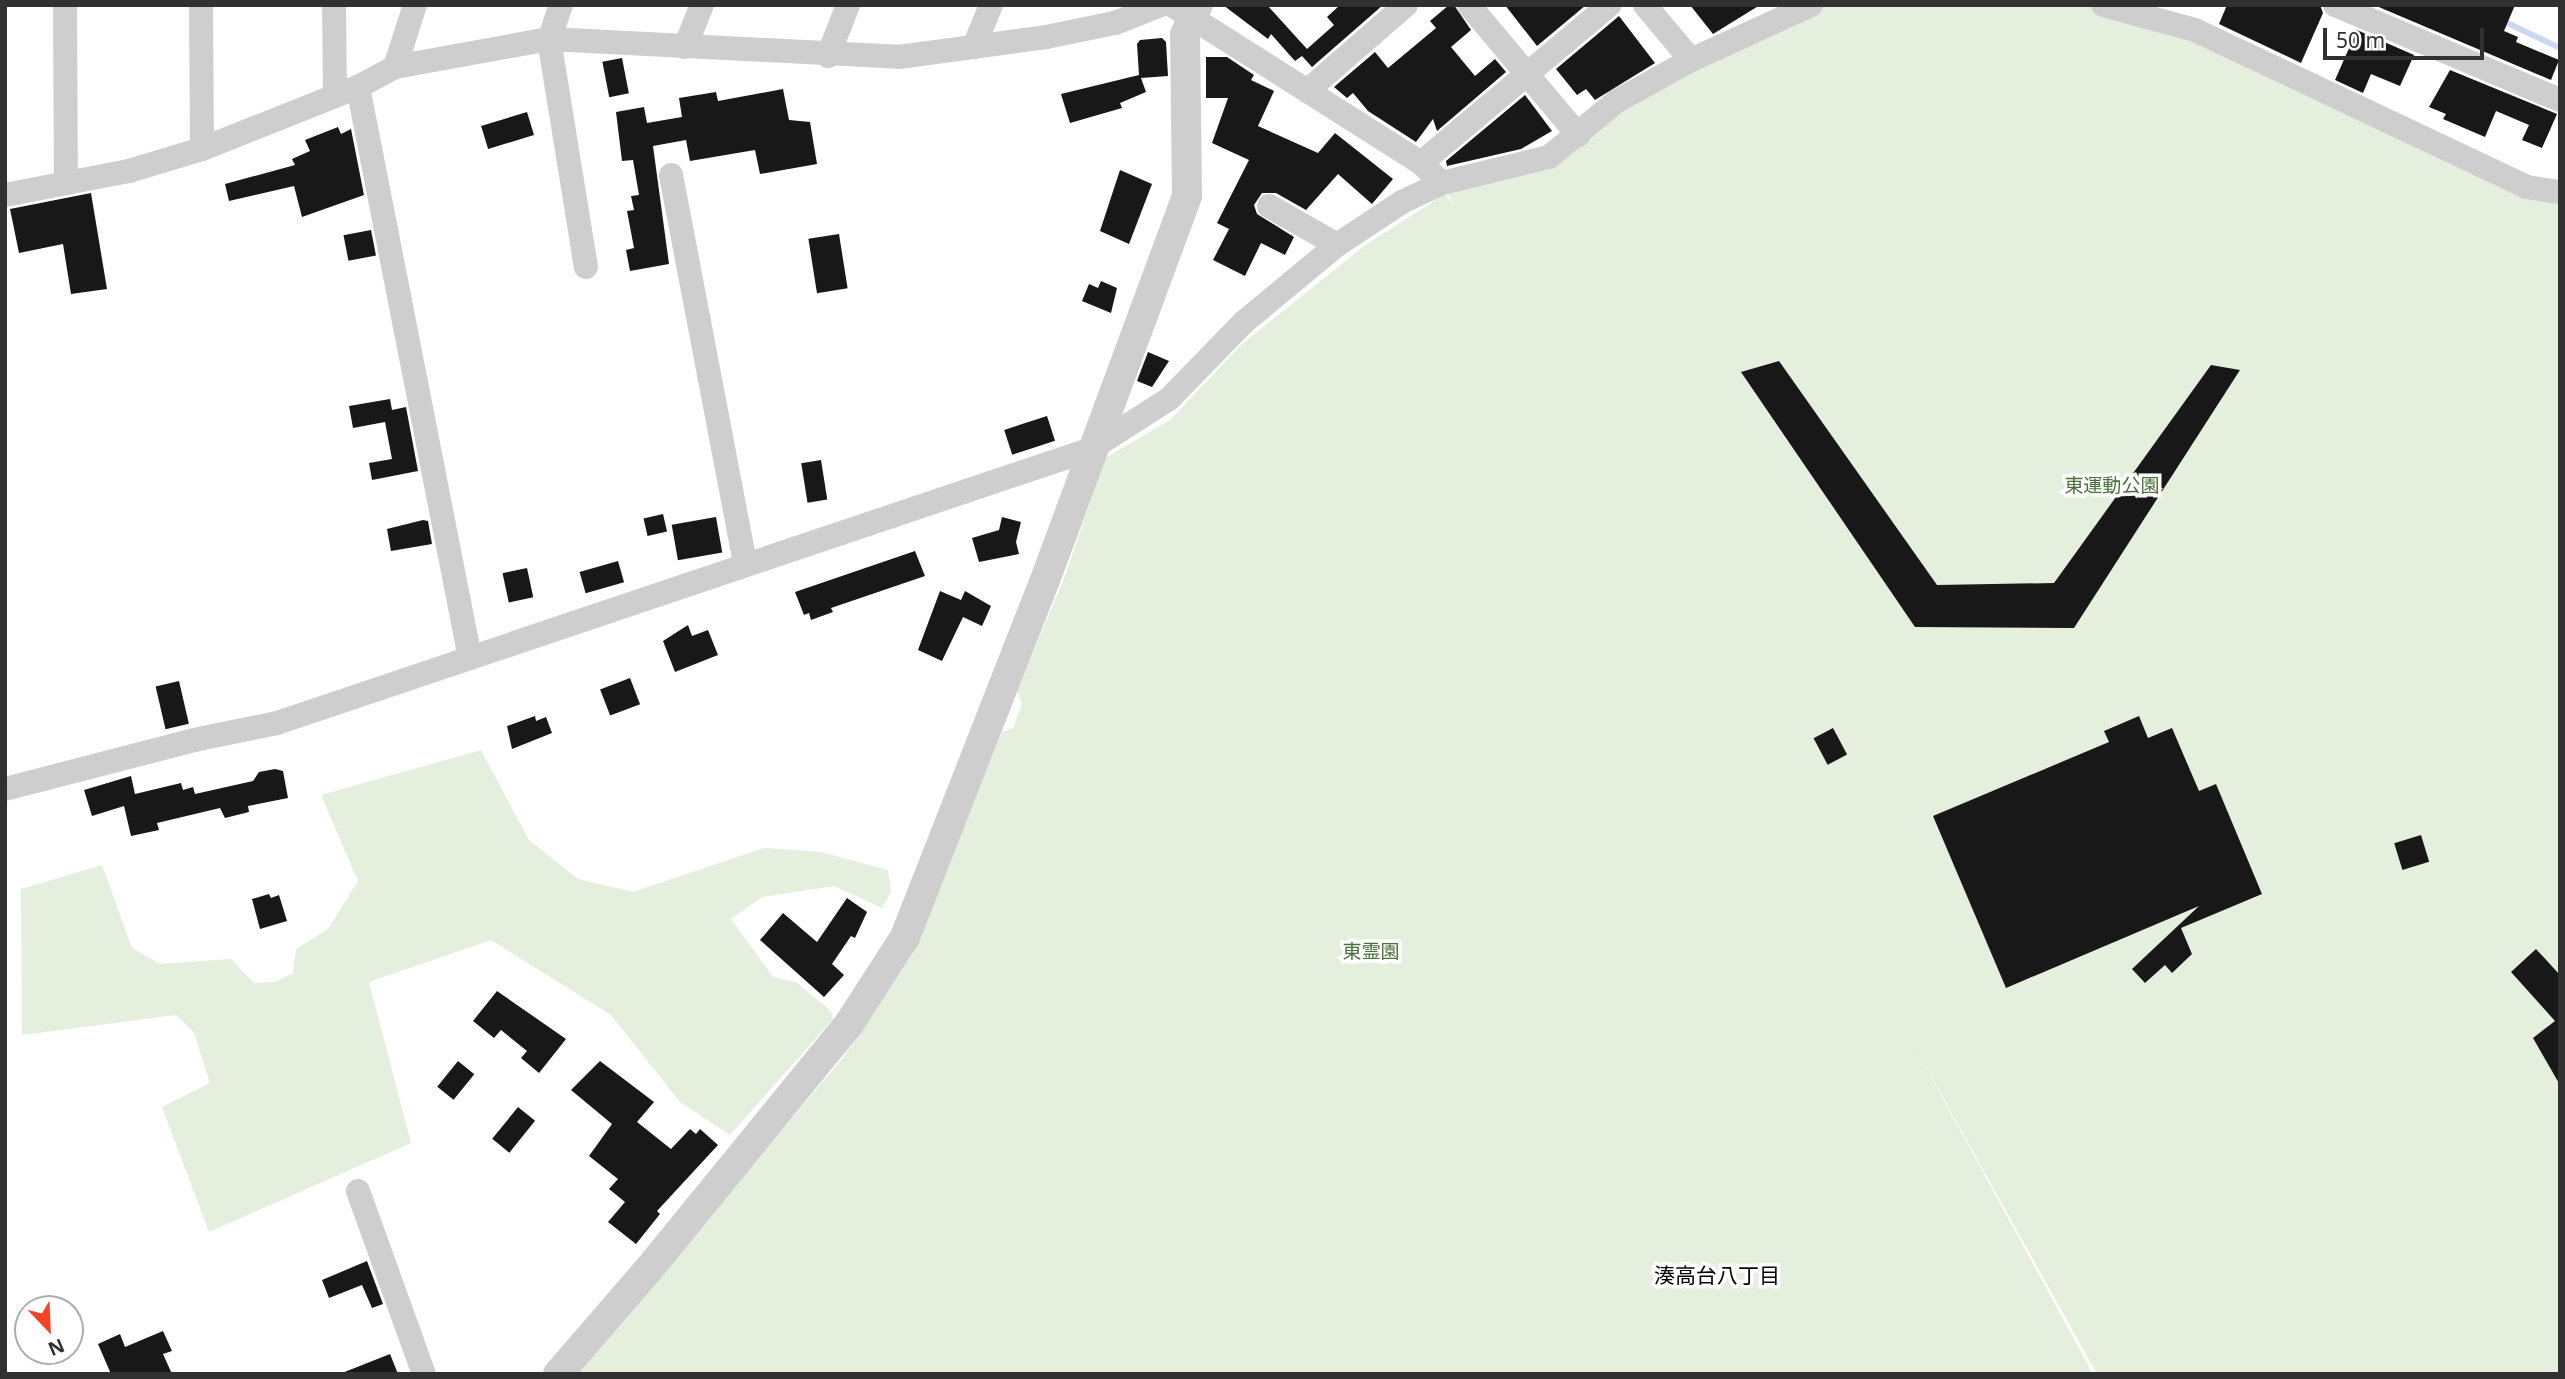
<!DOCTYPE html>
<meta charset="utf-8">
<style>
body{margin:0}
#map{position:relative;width:2565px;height:1379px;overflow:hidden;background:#fff;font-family:"Noto Sans","Noto Sans JP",sans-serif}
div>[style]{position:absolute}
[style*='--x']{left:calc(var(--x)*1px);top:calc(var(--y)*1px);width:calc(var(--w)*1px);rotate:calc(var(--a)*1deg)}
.green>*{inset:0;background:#e4efde}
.stream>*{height:6px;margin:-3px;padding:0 3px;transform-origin:3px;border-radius:3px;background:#cad9ef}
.building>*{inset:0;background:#181818;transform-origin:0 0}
.minor>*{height:24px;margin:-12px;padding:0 12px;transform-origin:12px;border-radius:12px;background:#cecece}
.tertiary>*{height:30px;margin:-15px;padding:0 15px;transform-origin:15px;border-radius:15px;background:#cecece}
span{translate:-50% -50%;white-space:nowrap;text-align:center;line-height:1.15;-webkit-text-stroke:7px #fff;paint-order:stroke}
.park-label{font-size:19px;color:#49713a}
.neighbourhood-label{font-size:21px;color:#000}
.frame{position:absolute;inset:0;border:7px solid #313131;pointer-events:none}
.north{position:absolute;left:14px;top:1295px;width:70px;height:70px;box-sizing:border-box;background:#fff;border:2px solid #adadad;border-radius:50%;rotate:157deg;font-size:19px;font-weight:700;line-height:28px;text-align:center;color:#313131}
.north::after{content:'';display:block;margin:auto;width:24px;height:32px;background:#f24329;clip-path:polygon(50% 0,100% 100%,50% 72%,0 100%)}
.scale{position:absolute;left:2323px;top:28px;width:161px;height:32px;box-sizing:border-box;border:4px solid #313131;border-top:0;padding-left:9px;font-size:21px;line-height:24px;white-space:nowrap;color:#313131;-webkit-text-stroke:5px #fff;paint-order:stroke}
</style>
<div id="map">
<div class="green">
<div style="clip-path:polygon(1811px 5px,2103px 5px,2560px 192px,2560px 1374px,2097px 1374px,1907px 1033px,2093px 1374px,577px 1374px,842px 1059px,911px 956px,1002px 732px,1013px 728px,1022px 704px,1017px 691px,1065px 576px,1105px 458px,1170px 420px,1242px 344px,1364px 246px,1445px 194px,1453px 205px,1442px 183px,1578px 135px)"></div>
<div style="clip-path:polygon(481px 750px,529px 840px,578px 879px,633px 892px,764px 848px,821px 852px,888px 870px,891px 892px,882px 908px,834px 886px,762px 897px,731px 919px,773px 977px,796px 982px,831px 1011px,833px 1019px,730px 1135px,680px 1102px,611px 1015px,491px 940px,369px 982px,411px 1143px,209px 1232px,162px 1107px,210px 1083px,194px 1033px,176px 1015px,22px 1035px,21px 889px,102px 865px,132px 948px,160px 964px,231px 959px,254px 983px,275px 982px,293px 973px,296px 949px,328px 929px,358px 881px,321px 795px)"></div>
</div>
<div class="stream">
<div style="--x:2501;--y:20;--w:65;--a:25.4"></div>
</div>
<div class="building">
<div style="clip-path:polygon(1223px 5px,1268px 6px,1307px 49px,1334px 25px,1327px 17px,1340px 5px,1383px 5px,1312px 67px,1302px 56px,1295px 61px,1271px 34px,1268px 39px)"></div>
<div style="clip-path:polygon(1449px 5px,1454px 5px,1471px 30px,1451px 47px,1475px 76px,1495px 59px,1506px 72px,1437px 131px,1433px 119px,1416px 142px,1368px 111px,1353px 93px,1347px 98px,1334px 87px,1375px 52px,1388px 68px,1436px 28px,1430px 21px)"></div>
<div style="clip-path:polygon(1505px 5px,1586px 5px,1537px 46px)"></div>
<div style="clip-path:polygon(1690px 5px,1760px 5px,1713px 34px)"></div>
<div style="clip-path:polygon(2227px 5px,2320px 5px,2323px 13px,2301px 63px,2219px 24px)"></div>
<div style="clip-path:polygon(2374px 5px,2515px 5px,2504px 31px,2518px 37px,2516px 42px,2559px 60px,2551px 80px)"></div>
<div style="clip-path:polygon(1619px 16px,1655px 63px,1595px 100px,1586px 89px,1577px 95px,1556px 69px)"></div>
<div style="clip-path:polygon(2357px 30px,2414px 55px,2400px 86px,2371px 74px,2363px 93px,2335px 80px)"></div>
<div style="clip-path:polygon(1162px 38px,1166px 42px,1168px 76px,1141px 78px,1146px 92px,1120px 103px,1122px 108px,1070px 123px,1061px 94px,1139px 75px,1137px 44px,1140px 40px)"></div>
<div style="clip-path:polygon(1206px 57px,1227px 57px,1254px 75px,1251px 80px,1274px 91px,1258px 126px,1318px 153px,1335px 133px,1393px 179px,1372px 204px,1338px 174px,1306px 210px,1276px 193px,1262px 193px,1254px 205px,1257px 214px,1294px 237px,1285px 255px,1261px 243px,1245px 276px,1213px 260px,1229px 229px,1217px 223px,1249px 160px,1212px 143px,1228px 98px,1206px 98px)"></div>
<div style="left:622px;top:58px;width:36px;height:20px;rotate:79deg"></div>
<div style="clip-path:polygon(2450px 70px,2557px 114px,2542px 148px,2522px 140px,2529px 125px,2496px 111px,2485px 137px,2443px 119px,2446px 114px,2429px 107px)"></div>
<div style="clip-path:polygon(783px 89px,789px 120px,810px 122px,817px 164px,760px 174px,755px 150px,690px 161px,686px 140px,653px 146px,669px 264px,630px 271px,626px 250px,634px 248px,627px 211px,634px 210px,631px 196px,639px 195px,633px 160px,622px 161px,616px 112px,644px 107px,647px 123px,682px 117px,679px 98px,716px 92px,718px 101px)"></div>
<div style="clip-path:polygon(1525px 95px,1552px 131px,1521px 149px,1447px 166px,1446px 161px)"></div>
<div style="left:527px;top:112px;width:24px;height:48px;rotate:73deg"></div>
<div style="clip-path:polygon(338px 127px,341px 134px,351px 129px,364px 195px,302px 217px,294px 186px,229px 201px,225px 184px,295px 165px,292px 159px,310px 151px,305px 140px)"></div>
<div style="clip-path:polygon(1120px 170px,1152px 184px,1129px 244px,1100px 231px)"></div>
<div style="clip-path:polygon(91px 193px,107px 289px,71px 294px,63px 244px,19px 253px,10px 209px)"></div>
<div style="left:371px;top:230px;width:26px;height:28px;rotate:79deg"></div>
<div style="left:839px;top:234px;width:55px;height:31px;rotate:81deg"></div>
<div style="clip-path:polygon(1101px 281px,1117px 288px,1111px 313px,1082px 301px,1089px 284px,1098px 288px)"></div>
<div style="clip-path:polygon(1148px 352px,1169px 361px,1152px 387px,1137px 381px)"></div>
<div style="clip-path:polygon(1779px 361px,1937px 585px,2054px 583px,2211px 365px,2240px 370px,2074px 628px,1915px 627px,1741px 372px)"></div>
<div style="clip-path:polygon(390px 399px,392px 410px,406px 407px,418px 471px,372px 480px,369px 463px,392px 459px,385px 422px,353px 428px,349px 406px)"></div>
<div style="left:1047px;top:416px;width:26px;height:45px;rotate:72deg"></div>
<div style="left:821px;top:460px;width:40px;height:20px;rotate:81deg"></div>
<div style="left:663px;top:514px;width:18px;height:20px;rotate:77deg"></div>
<div style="left:716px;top:517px;width:36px;height:45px;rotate:80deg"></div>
<div style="clip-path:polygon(1002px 517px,1021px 522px,1016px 542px,1019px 554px,979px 562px,972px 538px,999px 530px)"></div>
<div style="clip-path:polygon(423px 520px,428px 521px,432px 544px,391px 551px,387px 529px)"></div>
<div style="clip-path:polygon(915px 551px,925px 576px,831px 608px,833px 612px,811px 620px,809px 613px,804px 615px,795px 592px)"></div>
<div style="left:618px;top:561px;width:22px;height:40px;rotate:74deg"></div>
<div style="left:527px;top:568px;width:30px;height:25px;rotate:78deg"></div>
<div style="clip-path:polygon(940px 591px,961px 600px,965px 591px,991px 606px,982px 626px,963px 617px,942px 661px,918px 650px)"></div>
<div style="clip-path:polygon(688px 625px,692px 636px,708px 630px,718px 655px,675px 672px,663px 641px)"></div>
<div style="left:630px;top:678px;width:28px;height:32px;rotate:69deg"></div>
<div style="left:179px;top:681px;width:44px;height:24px;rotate:77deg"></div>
<div style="clip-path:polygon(535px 716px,536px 721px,546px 717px,552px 733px,512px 749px,507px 726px)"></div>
<div style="clip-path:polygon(2139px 716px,2148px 738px,2172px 728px,2199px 791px,2216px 784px,2262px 894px,2181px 928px,2192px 954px,2172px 973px,2165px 965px,2145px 983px,2132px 969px,2199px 906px,2006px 988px,1933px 816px,2109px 742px,2104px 731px)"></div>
<div style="left:1833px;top:728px;width:30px;height:22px;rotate:62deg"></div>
<div style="clip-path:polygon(275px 769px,283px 771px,288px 798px,248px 806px,249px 812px,225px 818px,220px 808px,157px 823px,159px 830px,131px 836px,124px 806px,92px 816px,84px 790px,131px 776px,135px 794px,181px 783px,183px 790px,193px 787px,195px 794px,253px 781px,259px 772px)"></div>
<div style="left:2421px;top:835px;width:28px;height:28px;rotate:73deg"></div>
<div style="clip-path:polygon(269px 894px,271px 898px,279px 895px,287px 921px,260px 929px,252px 899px)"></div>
<div style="clip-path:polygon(847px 898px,867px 912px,855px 938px,851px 936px,832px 964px,844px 975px,824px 997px,760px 940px,783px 913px,817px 942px)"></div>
<div style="clip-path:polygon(2536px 949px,2560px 975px,2560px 1085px,2533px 1038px,2555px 1021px,2511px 972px)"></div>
<div style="clip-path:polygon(497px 991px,566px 1039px,539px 1073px,521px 1058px,527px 1051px,501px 1030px,494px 1038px,473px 1021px)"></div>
<div style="left:458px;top:1061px;width:21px;height:33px;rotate:39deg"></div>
<div style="clip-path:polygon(600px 1061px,654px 1102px,637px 1122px,671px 1149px,690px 1129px,696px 1134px,700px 1129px,718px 1145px,657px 1211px,660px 1214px,636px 1244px,608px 1222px,625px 1202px,609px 1189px,618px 1179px,589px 1156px,612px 1124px,571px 1090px)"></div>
<div style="left:518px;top:1107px;width:22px;height:41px;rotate:39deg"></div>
<div style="clip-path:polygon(367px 1261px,383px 1304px,372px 1308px,362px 1285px,329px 1298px,322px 1280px)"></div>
<div style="clip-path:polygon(163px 1331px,172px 1351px,163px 1354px,172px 1374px,111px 1374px,98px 1344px,120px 1334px,125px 1347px)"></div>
<div style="clip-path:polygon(390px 1354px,398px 1374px,342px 1374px,342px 1373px)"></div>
</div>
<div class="minor">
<div style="--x:65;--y:5;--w:178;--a:89.7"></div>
<div style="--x:201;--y:5;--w:144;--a:89.6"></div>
<div style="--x:334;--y:5;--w:90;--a:89.4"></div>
<div style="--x:561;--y:5;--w:36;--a:109"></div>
<div style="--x:549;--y:39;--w:231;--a:80.8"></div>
<div style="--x:1172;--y:5;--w:295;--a:32.4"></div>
<div style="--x:1421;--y:163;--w:29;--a:44"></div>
<div style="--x:1469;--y:5;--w:170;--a:50"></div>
<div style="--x:1645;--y:5;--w:72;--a:50.1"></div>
<div style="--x:2103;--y:5;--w:95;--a:15.2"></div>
<div style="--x:2195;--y:30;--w:367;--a:25.3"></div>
<div style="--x:2527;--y:187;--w:33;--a:9"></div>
<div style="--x:2335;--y:5;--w:244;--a:22.9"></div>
<div style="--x:685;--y:47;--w:45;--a:-68"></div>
<div style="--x:974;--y:47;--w:45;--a:-68"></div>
<div style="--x:828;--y:56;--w:55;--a:-68.6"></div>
<div style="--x:395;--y:67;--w:65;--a:-72.1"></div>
<div style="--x:358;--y:87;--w:582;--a:78.9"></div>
<div style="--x:1307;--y:91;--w:131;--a:-41"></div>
<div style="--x:1421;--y:163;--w:246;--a:-40"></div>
<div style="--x:671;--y:175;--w:396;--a:79.2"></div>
<div style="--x:5;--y:195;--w:126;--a:-11"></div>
<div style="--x:129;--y:171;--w:76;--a:-16.8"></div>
<div style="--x:202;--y:149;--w:168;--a:-21.7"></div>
<div style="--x:358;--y:87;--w:42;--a:-28.4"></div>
<div style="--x:395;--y:67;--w:157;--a:-10.3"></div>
<div style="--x:549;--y:39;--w:350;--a:2.9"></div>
<div style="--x:899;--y:57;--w:148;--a:-7.7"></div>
<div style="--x:1046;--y:37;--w:70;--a:-11.5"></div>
<div style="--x:1115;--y:23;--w:49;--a:-21.4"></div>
<div style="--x:1269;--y:206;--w:78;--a:29.8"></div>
<div style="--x:5;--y:789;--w:195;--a:-14.5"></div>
<div style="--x:194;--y:740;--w:85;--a:-11.6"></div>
<div style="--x:277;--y:723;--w:859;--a:-18.6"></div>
<div style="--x:1091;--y:449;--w:93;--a:-32.7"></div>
<div style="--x:1169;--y:399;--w:107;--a:-45.8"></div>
<div style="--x:1244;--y:322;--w:121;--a:-39.6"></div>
<div style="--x:1337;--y:245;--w:78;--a:-33.5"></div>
<div style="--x:1402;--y:202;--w:44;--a:-25.4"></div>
<div style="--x:1442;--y:183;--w:110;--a:-13.7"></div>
<div style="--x:1549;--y:157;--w:88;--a:-39.5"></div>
<div style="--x:1617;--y:101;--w:85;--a:-29"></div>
<div style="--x:1691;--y:60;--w:132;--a:-24.6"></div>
<div style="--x:358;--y:1191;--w:195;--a:70.2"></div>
</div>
<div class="tertiary">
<div style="--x:558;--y:1374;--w:139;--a:-49.1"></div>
<div style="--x:649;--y:1269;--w:316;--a:-50.8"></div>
<div style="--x:849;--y:1024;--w:103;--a:-57.2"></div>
<div style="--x:905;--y:937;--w:383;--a:-68.6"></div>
<div style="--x:1045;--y:580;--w:409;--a:-69.7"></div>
<div style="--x:1187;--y:196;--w:161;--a:-90.7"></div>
<div style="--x:1185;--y:35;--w:33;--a:-67"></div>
</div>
<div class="park-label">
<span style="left:2112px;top:486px">東運動公園</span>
<span style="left:1371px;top:952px">東霊園</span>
</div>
<div class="neighbourhood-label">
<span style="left:1717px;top:1275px">湊高台八丁目</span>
</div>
<div class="frame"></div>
<div class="north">N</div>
<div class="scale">50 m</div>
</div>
